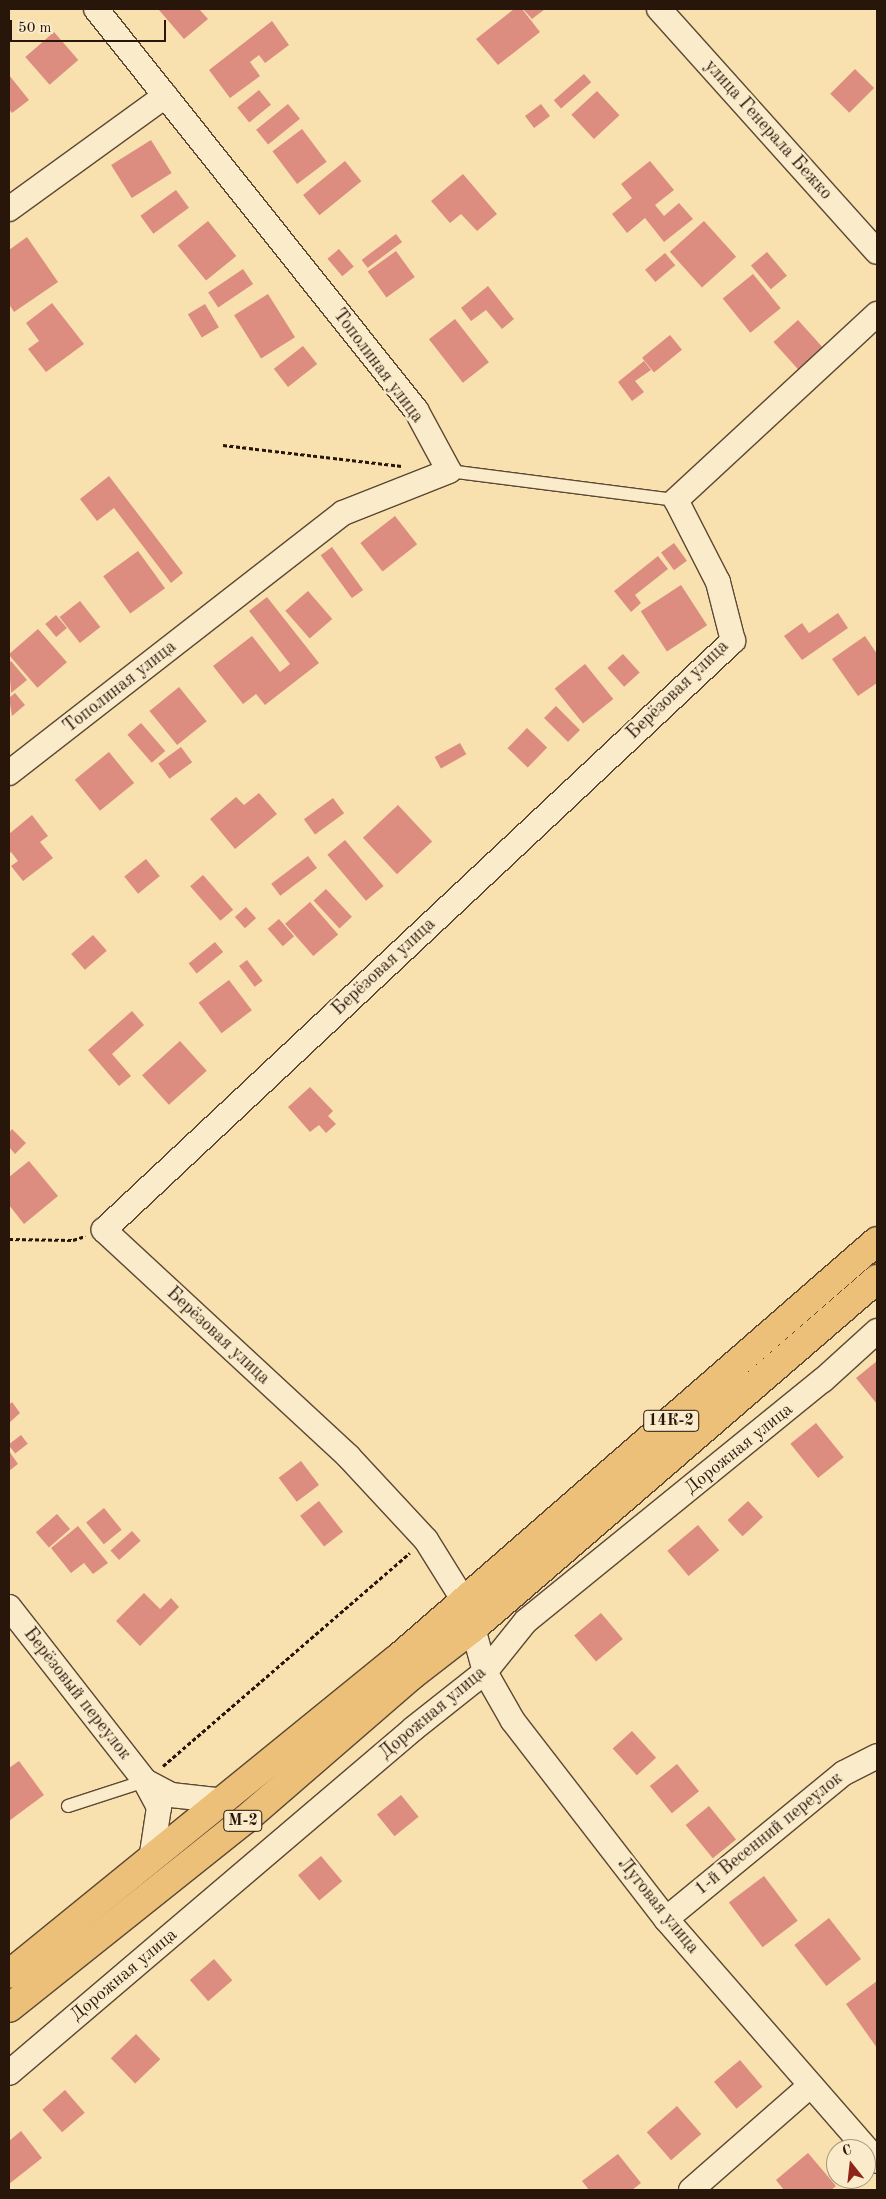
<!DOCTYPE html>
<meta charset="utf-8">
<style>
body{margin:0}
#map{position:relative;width:886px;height:2199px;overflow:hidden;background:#f8e0af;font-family:"Old Standard TT",serif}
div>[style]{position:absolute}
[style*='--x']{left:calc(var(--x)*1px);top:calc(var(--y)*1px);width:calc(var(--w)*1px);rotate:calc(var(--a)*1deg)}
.building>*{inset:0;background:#dc8d80;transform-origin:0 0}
.path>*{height:3px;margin-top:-1.5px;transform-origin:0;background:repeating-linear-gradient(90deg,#28160a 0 4px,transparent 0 6.5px)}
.roads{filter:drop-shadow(1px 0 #5c4833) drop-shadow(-1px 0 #5c4833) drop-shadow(0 1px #5c4833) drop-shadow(0 -1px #5c4833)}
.lane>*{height:12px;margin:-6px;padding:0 6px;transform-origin:6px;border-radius:6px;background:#faebcb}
.street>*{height:24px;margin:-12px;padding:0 12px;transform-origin:12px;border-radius:12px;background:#faebcb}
.primary>*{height:28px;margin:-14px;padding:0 14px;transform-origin:14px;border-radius:14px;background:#ecc078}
span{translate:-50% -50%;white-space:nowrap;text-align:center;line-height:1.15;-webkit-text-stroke:4.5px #faebcb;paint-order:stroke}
.shield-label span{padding:1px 4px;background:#faebcb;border:1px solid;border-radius:4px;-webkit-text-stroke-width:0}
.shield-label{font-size:16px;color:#28160a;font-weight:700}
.street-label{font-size:18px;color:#28160a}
.frame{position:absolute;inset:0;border:10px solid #28160a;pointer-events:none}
.north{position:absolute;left:826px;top:2139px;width:50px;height:50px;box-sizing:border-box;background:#faebcb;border:1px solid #a6967e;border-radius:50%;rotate:344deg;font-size:14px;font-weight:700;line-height:20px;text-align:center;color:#28160a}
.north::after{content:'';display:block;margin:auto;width:18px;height:22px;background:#8f2418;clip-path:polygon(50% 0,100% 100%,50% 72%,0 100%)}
.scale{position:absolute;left:10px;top:20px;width:156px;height:22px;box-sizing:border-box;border:2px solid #28160a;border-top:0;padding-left:6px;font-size:15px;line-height:18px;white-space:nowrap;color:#28160a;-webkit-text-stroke:4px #faebcb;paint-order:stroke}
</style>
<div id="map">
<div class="building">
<div style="clip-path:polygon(199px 9px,208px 19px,184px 39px,159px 10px)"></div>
<div style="clip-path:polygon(514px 9px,522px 9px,540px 32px,498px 65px,476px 39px)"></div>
<div style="clip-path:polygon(523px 9px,545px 9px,532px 19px)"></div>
<div style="clip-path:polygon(272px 21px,289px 45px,265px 63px,259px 55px,250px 62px,260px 76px,230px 98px,209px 70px)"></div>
<div style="left:54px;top:32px;width:37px;height:38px;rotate:49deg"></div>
<div style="left:855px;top:69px;width:27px;height:35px;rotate:45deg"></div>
<div style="left:584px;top:74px;width:11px;height:40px;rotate:49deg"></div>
<div style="clip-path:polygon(9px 75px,29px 100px,12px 113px,9px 109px)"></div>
<div style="left:259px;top:90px;width:19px;height:28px;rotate:51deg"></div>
<div style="left:597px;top:91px;width:33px;height:35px;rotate:47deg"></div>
<div style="left:288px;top:104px;width:19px;height:41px;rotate:51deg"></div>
<div style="left:541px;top:104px;width:15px;height:20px;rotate:53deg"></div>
<div style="left:302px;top:129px;width:41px;height:37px;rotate:53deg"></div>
<div style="left:151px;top:140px;width:39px;height:47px;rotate:58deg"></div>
<div style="left:345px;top:161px;width:26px;height:54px;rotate:51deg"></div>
<div style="clip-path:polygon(650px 161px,674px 190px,655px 205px,664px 216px,679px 203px,693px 219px,664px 242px,645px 218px,627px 233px,612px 214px,632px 198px,621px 184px)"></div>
<div style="clip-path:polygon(463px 174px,497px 214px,477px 231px,461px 214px,450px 223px,431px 201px)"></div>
<div style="left:176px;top:190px;width:22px;height:44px;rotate:54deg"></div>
<div style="left:208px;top:221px;width:45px;height:39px;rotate:51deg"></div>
<div style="left:704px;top:221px;width:48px;height:46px;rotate:48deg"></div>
<div style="left:396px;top:234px;width:10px;height:43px;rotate:53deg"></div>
<div style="clip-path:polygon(27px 237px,58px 282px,14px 312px,9px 304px,9px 250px)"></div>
<div style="left:339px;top:249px;width:23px;height:15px;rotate:50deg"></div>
<div style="left:396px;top:251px;width:32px;height:35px;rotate:54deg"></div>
<div style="left:767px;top:252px;width:31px;height:21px;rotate:50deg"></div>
<div style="left:665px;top:253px;width:16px;height:26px;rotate:50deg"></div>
<div style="left:243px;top:269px;width:18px;height:42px;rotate:56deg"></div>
<div style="left:753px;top:274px;width:44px;height:39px;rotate:51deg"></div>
<div style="clip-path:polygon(488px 286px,514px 319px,502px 329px,486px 310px,471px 321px,461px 308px)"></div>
<div style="left:268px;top:294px;width:51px;height:40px;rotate:58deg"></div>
<div style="clip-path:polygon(52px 303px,84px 344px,46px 372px,28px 349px,39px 341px,26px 323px)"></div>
<div style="left:205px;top:304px;width:27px;height:20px;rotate:59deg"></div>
<div style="left:455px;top:319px;width:55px;height:33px;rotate:52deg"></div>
<div style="left:798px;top:320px;width:39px;height:33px;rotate:48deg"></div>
<div style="left:670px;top:335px;width:19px;height:36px;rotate:51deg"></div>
<div style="left:303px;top:346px;width:23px;height:37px;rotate:52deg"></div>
<div style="clip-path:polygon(644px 361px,651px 370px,635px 381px,644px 392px,632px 401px,618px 382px)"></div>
<div style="clip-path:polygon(109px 476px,183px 573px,171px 583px,114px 508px,97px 521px,80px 499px)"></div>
<div style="left:395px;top:516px;width:36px;height:44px;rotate:52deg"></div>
<div style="left:674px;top:543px;width:22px;height:16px;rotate:54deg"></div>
<div style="left:332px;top:547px;width:53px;height:14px;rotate:54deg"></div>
<div style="left:138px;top:551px;width:46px;height:43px;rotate:54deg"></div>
<div style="clip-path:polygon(658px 556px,668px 569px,635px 595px,641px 603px,631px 612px,614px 591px)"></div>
<div style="left:681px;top:585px;width:48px;height:48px;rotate:57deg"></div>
<div style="left:308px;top:591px;width:37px;height:30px;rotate:49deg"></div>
<div style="clip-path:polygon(267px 597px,319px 663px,265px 705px,256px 694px,243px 704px,213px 666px,252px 636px,280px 672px,290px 664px,249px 611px)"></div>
<div style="left:80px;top:601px;width:33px;height:26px;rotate:52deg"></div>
<div style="clip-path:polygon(838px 613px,848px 628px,802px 660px,784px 636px,802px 623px,809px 633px)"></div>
<div style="left:56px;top:615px;width:17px;height:14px;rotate:50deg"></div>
<div style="left:38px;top:629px;width:44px;height:39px;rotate:49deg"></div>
<div style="clip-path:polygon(865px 636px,877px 654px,877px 683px,858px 696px,832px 659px)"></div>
<div style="left:623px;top:654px;width:25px;height:21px;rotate:48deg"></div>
<div style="clip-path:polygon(11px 661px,27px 680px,11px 693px,9px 663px)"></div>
<div style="left:585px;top:664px;width:45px;height:39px;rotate:51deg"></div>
<div style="left:179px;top:687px;width:44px;height:38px;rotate:51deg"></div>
<div style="clip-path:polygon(15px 693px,25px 705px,12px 716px,9px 698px)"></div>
<div style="left:556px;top:706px;width:34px;height:17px;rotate:45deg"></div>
<div style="left:141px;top:723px;width:37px;height:18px;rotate:49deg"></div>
<div style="left:527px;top:728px;width:28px;height:28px;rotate:44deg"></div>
<div style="left:460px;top:743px;width:13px;height:29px;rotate:61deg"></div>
<div style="left:181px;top:747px;width:19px;height:28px;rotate:54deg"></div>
<div style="left:109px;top:752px;width:40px;height:44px;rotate:51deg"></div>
<div style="clip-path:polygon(259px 793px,277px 814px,235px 849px,210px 819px,236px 797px,244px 805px)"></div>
<div style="left:333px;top:798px;width:19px;height:36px;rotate:54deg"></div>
<div style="left:398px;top:805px;width:50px;height:48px;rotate:47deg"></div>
<div style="clip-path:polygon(32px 815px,48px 836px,40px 842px,53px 858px,23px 881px,11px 866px,18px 861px,11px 852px,9px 854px,9px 834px)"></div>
<div style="left:345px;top:840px;width:60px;height:23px;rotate:50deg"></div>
<div style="left:308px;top:856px;width:15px;height:46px;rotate:53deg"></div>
<div style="left:146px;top:859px;width:22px;height:28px;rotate:51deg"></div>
<div style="left:203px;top:875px;width:46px;height:17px;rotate:49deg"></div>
<div style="left:326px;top:889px;width:38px;height:17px;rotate:47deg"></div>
<div style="left:310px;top:902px;width:43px;height:33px;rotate:49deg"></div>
<div style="left:246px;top:907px;width:15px;height:15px;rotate:48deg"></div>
<div style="left:279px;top:919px;width:23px;height:15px;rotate:49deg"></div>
<div style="left:93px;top:935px;width:21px;height:29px;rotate:49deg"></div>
<div style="left:215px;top:942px;width:13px;height:34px;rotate:51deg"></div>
<div style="left:247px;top:960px;width:26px;height:10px;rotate:53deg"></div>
<div style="left:229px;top:980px;width:38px;height:38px;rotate:53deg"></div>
<div style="clip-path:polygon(132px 1011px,144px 1025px,112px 1054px,131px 1076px,119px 1086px,88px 1050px)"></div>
<div style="left:180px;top:1041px;width:40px;height:51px;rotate:48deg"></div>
<div style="clip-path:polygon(310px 1087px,333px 1111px,328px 1116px,336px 1124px,326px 1133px,319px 1125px,310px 1132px,288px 1107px)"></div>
<div style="clip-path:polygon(12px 1129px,26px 1143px,15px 1154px,9px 1147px,9px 1133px)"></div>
<div style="clip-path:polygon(29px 1161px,58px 1196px,24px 1224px,9px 1205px,9px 1177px)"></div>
<div style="clip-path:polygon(877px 1361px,877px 1404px,856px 1378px)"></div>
<div style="clip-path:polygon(12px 1402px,20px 1413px,9px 1423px,9px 1405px)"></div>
<div style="left:816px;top:1423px;width:44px;height:33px;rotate:51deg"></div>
<div style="left:21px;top:1435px;width:11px;height:16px;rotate:52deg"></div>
<div style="clip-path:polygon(9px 1451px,18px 1464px,9px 1471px)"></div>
<div style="left:301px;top:1461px;width:30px;height:28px;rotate:53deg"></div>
<div style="left:319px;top:1501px;width:39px;height:24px;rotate:52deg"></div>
<div style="left:748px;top:1501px;width:22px;height:28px;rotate:47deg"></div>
<div style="left:104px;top:1508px;width:28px;height:23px;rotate:51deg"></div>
<div style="left:57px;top:1514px;width:20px;height:28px;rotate:49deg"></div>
<div style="left:698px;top:1525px;width:33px;height:40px;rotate:50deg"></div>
<div style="clip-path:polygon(78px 1526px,108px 1563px,93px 1574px,84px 1563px,71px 1573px,51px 1548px)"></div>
<div style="left:132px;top:1531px;width:13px;height:29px;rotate:48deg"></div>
<div style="clip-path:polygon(144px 1593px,160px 1609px,171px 1598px,179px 1607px,140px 1646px,116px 1621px)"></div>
<div style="left:601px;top:1613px;width:34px;height:35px;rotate:50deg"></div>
<div style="left:632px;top:1731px;width:36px;height:26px;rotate:48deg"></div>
<div style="clip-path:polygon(19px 1761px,44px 1795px,9px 1821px,9px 1768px)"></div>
<div style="left:677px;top:1764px;width:35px;height:35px;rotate:51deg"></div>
<div style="left:401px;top:1795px;width:28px;height:31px;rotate:51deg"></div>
<div style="left:709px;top:1806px;width:43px;height:30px;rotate:51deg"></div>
<div style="left:321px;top:1856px;width:33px;height:30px;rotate:50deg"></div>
<div style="left:764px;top:1876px;width:56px;height:44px;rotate:53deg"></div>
<div style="left:829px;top:1918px;width:52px;height:44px;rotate:52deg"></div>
<div style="left:214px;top:1959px;width:28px;height:32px;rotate:49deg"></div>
<div style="clip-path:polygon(877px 1981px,877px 2048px,846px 2004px)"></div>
<div style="left:136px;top:2034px;width:35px;height:35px;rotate:46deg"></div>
<div style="left:740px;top:2060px;width:35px;height:34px;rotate:50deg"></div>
<div style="left:65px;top:2090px;width:30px;height:30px;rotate:49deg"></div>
<div style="left:677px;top:2106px;width:37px;height:40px;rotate:49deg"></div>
<div style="clip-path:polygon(21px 2131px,42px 2158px,9px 2184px,9px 2141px)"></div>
<div style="clip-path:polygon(808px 2153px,836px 2186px,831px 2190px,784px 2190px,776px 2180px)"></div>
<div style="clip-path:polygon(618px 2154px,641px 2183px,632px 2190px,589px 2190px,582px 2181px)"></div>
</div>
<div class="path">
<div style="--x:223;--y:445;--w:180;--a:6.7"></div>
<div style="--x:9;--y:1239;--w:64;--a:0.9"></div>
<div style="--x:73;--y:1240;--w:13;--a:-18"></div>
<div style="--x:163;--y:1766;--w:326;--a:-40.8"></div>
</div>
<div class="roads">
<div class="lane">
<div style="--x:449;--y:471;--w:229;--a:7.3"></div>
<div style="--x:68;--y:1806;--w:81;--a:-18"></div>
</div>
<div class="street">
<div style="--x:659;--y:9;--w:326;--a:48.1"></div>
<div style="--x:9;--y:209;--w:193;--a:-35.9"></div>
<div style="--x:9;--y:773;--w:423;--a:-37.9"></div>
<div style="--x:343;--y:513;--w:114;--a:-21.6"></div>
<div style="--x:449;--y:471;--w:69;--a:-118.4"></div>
<div style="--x:416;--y:410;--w:513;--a:-128.59"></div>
<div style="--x:464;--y:1601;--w:72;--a:-121.9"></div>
<div style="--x:426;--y:1540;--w:115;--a:-132.9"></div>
<div style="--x:348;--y:1456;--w:333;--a:-137.2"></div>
<div style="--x:104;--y:1230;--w:862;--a:-43.12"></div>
<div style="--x:733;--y:641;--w:61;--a:-104.3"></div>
<div style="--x:718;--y:582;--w:92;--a:-117.1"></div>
<div style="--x:676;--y:500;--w:274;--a:-42.8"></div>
<div style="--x:9;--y:1607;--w:221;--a:52"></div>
<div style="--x:145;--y:1781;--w:30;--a:62"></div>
<div style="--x:159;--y:1807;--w:54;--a:98.6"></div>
<div style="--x:473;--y:1628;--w:46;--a:74.7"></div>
<div style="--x:485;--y:1672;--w:56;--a:60.3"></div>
<div style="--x:513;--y:1721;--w:250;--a:52.3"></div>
<div style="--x:666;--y:1919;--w:321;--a:48.9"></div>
<div style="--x:145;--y:1781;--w:30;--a:28"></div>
<div style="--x:171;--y:1795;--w:54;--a:6.3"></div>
<div style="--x:666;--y:1919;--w:230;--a:-39.4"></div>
<div style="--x:844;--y:1773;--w:37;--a:-27"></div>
<div style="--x:9;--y:2073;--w:531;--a:-40.41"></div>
<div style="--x:413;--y:1729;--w:92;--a:-38.4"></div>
<div style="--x:485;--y:1672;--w:65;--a:-51.2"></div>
<div style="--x:526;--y:1621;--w:382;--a:-39.1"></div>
<div style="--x:823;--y:1380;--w:73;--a:-42.2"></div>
<div style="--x:691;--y:2190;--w:159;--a:-41.2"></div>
</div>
<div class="primary">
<div style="--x:9;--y:1974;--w:500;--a:-39.1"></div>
<div style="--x:397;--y:1659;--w:636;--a:-41.05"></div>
<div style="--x:9;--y:2008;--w:303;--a:-38.6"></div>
<div style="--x:246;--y:1819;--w:218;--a:-40.9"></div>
<div style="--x:411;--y:1676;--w:78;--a:-37.7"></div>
<div style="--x:473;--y:1628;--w:534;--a:-40.82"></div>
</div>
</div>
<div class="shield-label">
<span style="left:671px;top:1421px">14К-2</span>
<span style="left:243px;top:1821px">М-2</span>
</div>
<div class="street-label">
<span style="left:768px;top:130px;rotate:48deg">улица Генерала Бежко</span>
<span style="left:378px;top:366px;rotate:53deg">Тополиная улица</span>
<span style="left:120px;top:687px;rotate:-38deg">Тополиная улица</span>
<span style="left:678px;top:690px;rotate:-44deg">Берёзовая улица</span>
<span style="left:384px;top:967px;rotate:-43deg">Берёзовая улица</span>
<span style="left:218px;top:1336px;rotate:43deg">Берёзовая улица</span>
<span style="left:739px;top:1449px;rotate:-39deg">Дорожная улица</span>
<span style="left:77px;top:1694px;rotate:52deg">Берёзовый переулок</span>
<span style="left:433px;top:1713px;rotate:-40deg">Дорожная улица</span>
<span style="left:769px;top:1834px;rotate:-39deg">1-й Весенний переулок</span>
<span style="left:658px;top:1906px;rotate:51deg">Луговая улица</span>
<span style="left:124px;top:1975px;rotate:-40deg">Дорожная улица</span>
</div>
<div class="frame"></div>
<div class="north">С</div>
<div class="scale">50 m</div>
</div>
